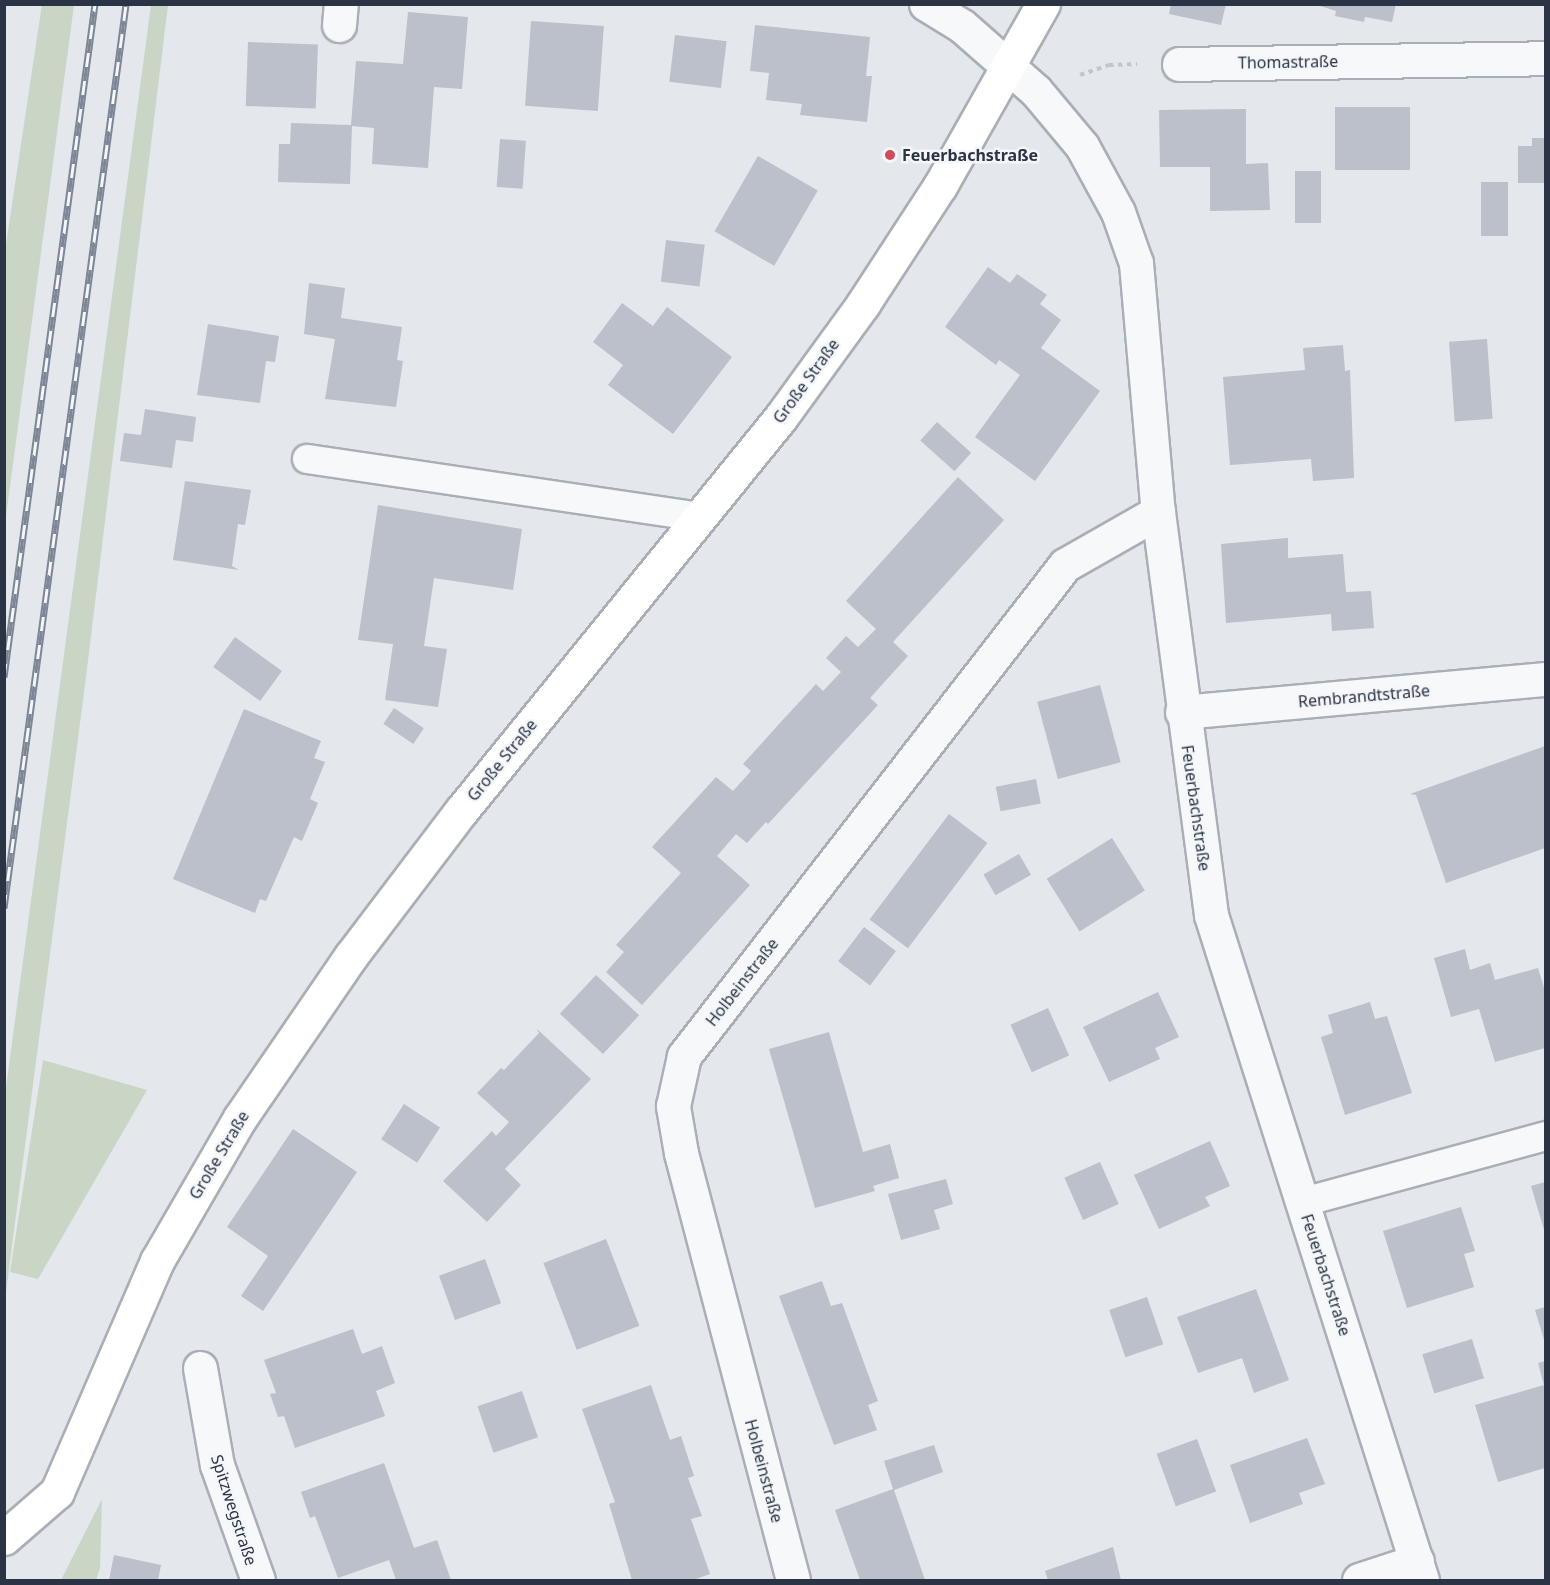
<!DOCTYPE html>
<meta charset="utf-8">
<style>
body{margin:0}
#map{position:relative;width:1550px;height:1585px;overflow:hidden;background:#e4e7ec;font-family:"Noto Sans",sans-serif}
div>[style]{position:absolute}
[style*='--x']{left:calc(var(--x)*1px);top:calc(var(--y)*1px);width:calc(var(--w)*1px);rotate:calc(var(--a)*1deg)}
.green>*{inset:0;background:#c9d6c5}
.building>*{inset:0;background:#bbc0ca;transform-origin:0 0}
.path>*{height:4px;margin-top:-2px;transform-origin:0;background:repeating-linear-gradient(90deg,#c2c5cb 0 4.5px,transparent 0 9px)}
.roads{filter:drop-shadow(2px 0 #a9aeb7) drop-shadow(-2px 0 #a9aeb7) drop-shadow(0 2px #a9aeb7) drop-shadow(0 -2px #a9aeb7)}
.lane>*{height:28px;margin:-14px;padding:0 14px;transform-origin:14px;border-radius:14px;background:#f7f8fa}
.street>*{height:33px;margin:-16.5px;padding:0 16.5px;transform-origin:16.5px;border-radius:16.5px;background:#f7f8fa}
.secondary>*{height:33px;margin:-16.5px;padding:0 16.5px;transform-origin:16.5px;border-radius:16.5px;background:#fff}
.rail>*{height:7px;margin-top:-3.5px;transform-origin:0;background:repeating-linear-gradient(90deg,#f4f6f9 0 14px,#7d8696 0 28px);box-sizing:border-box;border-block:2px solid #7d8696}
.dots>*{width:16px;height:16px;translate:-50% -50%;box-sizing:border-box;border:3px solid #f4f6f9;border-radius:50%}
span{translate:-50% -50%;white-space:nowrap;text-align:center;line-height:1.15;-webkit-text-stroke:5px #f4f6f9;paint-order:stroke}
.street-label{font-size:16px;color:#2b3445}
.poi-label{font-size:16px;color:#2b3445;font-weight:700}
.left{translate:0 -50%;text-align:left}
.frame{position:absolute;inset:0;border:6px solid #2b3445;pointer-events:none}
</style>
<div id="map">
<div class="green">
<div style="clip-path:polygon(42px 4px,74px 5px,5px 524px,5px 251px)"></div>
<div style="clip-path:polygon(151px 5px,168px 5px,86px 677px,5px 1300px,5px 1095px)"></div>
<div style="clip-path:polygon(43px 1060px,147px 1090px,38px 1279px,10px 1272px)"></div>
<div style="clip-path:polygon(102px 1499px,100px 1568px,96px 1580px,61px 1580px)"></div>
</div>
<div class="building">
<div style="clip-path:polygon(1171px 4px,1226px 4px,1221px 25px,1169px 14px)"></div>
<div style="clip-path:polygon(1314px 4px,1396px 4px,1392px 22px,1365px 17px,1364px 22px,1335px 16px,1336px 11px)"></div>
<div style="clip-path:polygon(408px 12px,468px 17px,462px 89px,434px 87px,428px 168px,372px 164px,374px 128px,352px 126px,350px 184px,278px 182px,279px 144px,290px 144px,291px 123px,351px 125px,356px 61px,403px 64px)"></div>
<div style="left:531px;top:21px;width:73px;height:85px;rotate:4deg"></div>
<div style="clip-path:polygon(755px 25px,870px 37px,866px 76px,872px 76px,867px 122px,800px 115px,802px 104px,766px 100px,769px 73px,750px 71px)"></div>
<div style="left:675px;top:35px;width:52px;height:47px;rotate:7deg"></div>
<div style="left:248px;top:42px;width:70px;height:64px;rotate:2deg"></div>
<div style="left:1410px;top:107px;width:63px;height:75px;rotate:90deg"></div>
<div style="clip-path:polygon(1246px 109px,1246px 164px,1268px 163px,1270px 210px,1210px 211px,1210px 167px,1160px 167px,1159px 110px)"></div>
<div style="clip-path:polygon(1532px 138px,1545px 138px,1545px 183px,1518px 183px,1518px 146px,1532px 146px)"></div>
<div style="left:500px;top:139px;width:26px;height:48px;rotate:4deg"></div>
<div style="left:758px;top:156px;width:69px;height:87px;rotate:30deg"></div>
<div style="left:1295px;top:171px;width:26px;height:52px"></div>
<div style="left:1481px;top:182px;width:27px;height:54px"></div>
<div style="left:666px;top:240px;width:39px;height:42px;rotate:7deg"></div>
<div style="clip-path:polygon(988px 267px,1010px 283px,1017px 274px,1047px 295px,1040px 304px,1061px 320px,1041px 348px,1100px 391px,1035px 481px,975px 437px,1020px 375px,999px 360px,996px 365px,945px 327px)"></div>
<div style="clip-path:polygon(309px 283px,345px 288px,341px 318px,402px 327px,397px 360px,403px 361px,396px 407px,325px 399px,335px 339px,304px 334px)"></div>
<div style="clip-path:polygon(622px 303px,653px 326px,667px 307px,732px 357px,673px 434px,608px 385px,623px 365px,593px 342px)"></div>
<div style="clip-path:polygon(208px 324px,279px 336px,275px 362px,266px 361px,260px 403px,197px 395px)"></div>
<div style="left:1487px;top:339px;width:80px;height:38px;rotate:86deg"></div>
<div style="clip-path:polygon(1343px 345px,1345px 371px,1350px 370px,1354px 478px,1313px 481px,1311px 459px,1230px 465px,1223px 377px,1305px 370px,1303px 348px)"></div>
<div style="clip-path:polygon(145px 409px,196px 417px,193px 442px,176px 440px,172px 468px,120px 461px,124px 433px,141px 435px)"></div>
<div style="left:937px;top:422px;width:46px;height:25px;rotate:42deg"></div>
<div style="clip-path:polygon(958px 477px,1004px 520px,893px 642px,908px 656px,870px 698px,878px 705px,768px 824px,766px 822px,747px 843px,736px 834px,717px 856px,750px 885px,642px 1005px,606px 972px,624px 952px,616px 945px,681px 873px,652px 847px,716px 777px,733px 791px,751px 771px,743px 764px,779px 724px,816px 684px,823px 691px,841px 672px,826px 658px,846px 636px,858px 647px,876px 629px,846px 601px)"></div>
<div style="clip-path:polygon(185px 481px,251px 490px,245px 525px,238px 524px,232px 566px,239px 570px,173px 560px)"></div>
<div style="clip-path:polygon(378px 505px,522px 529px,513px 590px,434px 578px,424px 646px,447px 649px,438px 707px,385px 700px,393px 644px,358px 640px)"></div>
<div style="clip-path:polygon(1288px 538px,1288px 558px,1343px 554px,1346px 592px,1371px 591px,1374px 628px,1332px 631px,1331px 614px,1226px 623px,1221px 544px)"></div>
<div style="left:235px;top:637px;width:58px;height:37px;rotate:36deg"></div>
<div style="left:1100px;top:685px;width:80px;height:65px;rotate:75deg"></div>
<div style="left:394px;top:708px;width:36px;height:19px;rotate:34deg"></div>
<div style="clip-path:polygon(244px 709px,321px 741px,314px 758px,325px 762px,310px 799px,318px 803px,302px 841px,294px 837px,266px 901px,260px 899px,255px 913px,173px 879px)"></div>
<div style="clip-path:polygon(1545px 746px,1545px 848px,1446px 883px,1416px 795px,1410px 794px)"></div>
<div style="left:1036px;top:779px;width:25px;height:41px;rotate:79deg"></div>
<div style="left:949px;top:814px;width:48px;height:132px;rotate:37deg"></div>
<div style="left:1112px;top:838px;width:62px;height:77px;rotate:58deg"></div>
<div style="left:1019px;top:854px;width:24px;height:41px;rotate:60deg"></div>
<div style="left:864px;top:927px;width:40px;height:43px;rotate:37deg"></div>
<div style="clip-path:polygon(1465px 949px,1470px 970px,1490px 963px,1495px 980px,1538px 968px,1545px 991px,1545px 1048px,1495px 1062px,1479px 1009px,1451px 1017px,1434px 958px)"></div>
<div style="left:596px;top:975px;width:59px;height:53px;rotate:43deg"></div>
<div style="clip-path:polygon(1158px 992px,1179px 1037px,1155px 1048px,1160px 1059px,1109px 1082px,1083px 1027px)"></div>
<div style="clip-path:polygon(1370px 1002px,1375px 1019px,1387px 1016px,1412px 1093px,1345px 1115px,1321px 1037px,1333px 1033px,1328px 1015px)"></div>
<div style="left:1048px;top:1008px;width:52px;height:41px;rotate:66deg"></div>
<div style="clip-path:polygon(537px 1029px,591px 1079px,505px 1169px,521px 1185px,487px 1222px,443px 1181px,492px 1131px,496px 1136px,509px 1122px,477px 1093px,501px 1068px,504px 1070px,539px 1033px)"></div>
<div style="clip-path:polygon(829px 1032px,863px 1152px,890px 1144px,899px 1178px,873px 1186px,875px 1191px,815px 1208px,769px 1049px)"></div>
<div style="left:404px;top:1104px;width:43px;height:42px;rotate:33deg"></div>
<div style="clip-path:polygon(293px 1129px,357px 1172px,263px 1311px,241px 1296px,268px 1256px,227px 1227px)"></div>
<div style="clip-path:polygon(1210px 1141px,1230px 1186px,1205px 1197px,1210px 1206px,1159px 1229px,1134px 1175px)"></div>
<div style="left:1100px;top:1162px;width:46px;height:39px;rotate:66deg"></div>
<div style="clip-path:polygon(946px 1179px,953px 1204px,934px 1210px,940px 1229px,901px 1240px,888px 1194px)"></div>
<div style="clip-path:polygon(1545px 1182px,1545px 1233px,1531px 1186px)"></div>
<div style="clip-path:polygon(1461px 1207px,1475px 1251px,1464px 1254px,1474px 1287px,1407px 1308px,1383px 1231px)"></div>
<div style="left:606px;top:1239px;width:93px;height:67px;rotate:69deg"></div>
<div style="left:485px;top:1259px;width:47px;height:49px;rotate:70deg"></div>
<div style="clip-path:polygon(822px 1281px,831px 1306px,842px 1303px,878px 1401px,868px 1405px,877px 1430px,834px 1445px,779px 1296px)"></div>
<div style="clip-path:polygon(1256px 1289px,1289px 1380px,1254px 1393px,1242px 1358px,1198px 1373px,1177px 1317px)"></div>
<div style="left:1147px;top:1297px;width:50px;height:40px;rotate:71deg"></div>
<div style="clip-path:polygon(1545px 1307px,1545px 1343px,1535px 1310px)"></div>
<div style="clip-path:polygon(353px 1329px,362px 1354px,382px 1346px,395px 1383px,376px 1391px,385px 1416px,295px 1448px,284px 1416px,278px 1417px,270px 1394px,276px 1393px,264px 1360px)"></div>
<div style="left:1472px;top:1339px;width:41px;height:52px;rotate:73deg"></div>
<div style="clip-path:polygon(1545px 1361px,1545px 1468px,1498px 1482px,1475px 1405px,1544px 1385px,1538px 1363px)"></div>
<div style="clip-path:polygon(651px 1385px,670px 1440px,681px 1436px,694px 1476px,688px 1478px,702px 1516px,691px 1519px,710px 1574px,693px 1580px,632px 1580px,609px 1504px,615px 1502px,582px 1409px)"></div>
<div style="left:522px;top:1391px;width:49px;height:47px;rotate:71deg"></div>
<div style="clip-path:polygon(1307px 1438px,1325px 1484px,1299px 1493px,1303px 1504px,1250px 1523px,1230px 1465px)"></div>
<div style="left:1197px;top:1439px;width:56px;height:43px;rotate:70deg"></div>
<div style="clip-path:polygon(934px 1445px,943px 1472px,894px 1490px,925px 1580px,860px 1580px,835px 1510px,893px 1489px,884px 1461px)"></div>
<div style="clip-path:polygon(384px 1463px,414px 1548px,437px 1540px,451px 1580px,396px 1580px,389px 1560px,338px 1578px,315px 1516px,310px 1518px,301px 1492px)"></div>
<div style="clip-path:polygon(1113px 1547px,1121px 1580px,1048px 1580px,1045px 1571px)"></div>
<div style="clip-path:polygon(114px 1555px,161px 1565px,158px 1580px,109px 1580px)"></div>
</div>
<div class="path">
<div style="--x:1080;--y:75;--w:31;--a:-19"></div>
<div style="--x:1109;--y:65;--w:28;--a:-2"></div>
</div>
<div class="roads">
<div class="lane">
<div style="--x:307;--y:459;--w:398;--a:8.4"></div>
<div style="--x:1303;--y:1202;--w:252;--a:-15.2"></div>
</div>
<div class="street">
<div style="--x:926;--y:4;--w:42;--a:31.4"></div>
<div style="--x:962;--y:26;--w:98;--a:41.3"></div>
<div style="--x:1036;--y:91;--w:72;--a:50.1"></div>
<div style="--x:1082;--y:146;--w:75;--a:61.4"></div>
<div style="--x:1118;--y:212;--w:54;--a:70.6"></div>
<div style="--x:1136;--y:263;--w:250;--a:85"></div>
<div style="--x:1158;--y:512;--w:406;--a:82.5"></div>
<div style="--x:1211;--y:915;--w:698;--a:72.4"></div>
<div style="--x:339;--y:25;--w:21;--a:-85"></div>
<div style="--x:1179;--y:64;--w:367;--a:-0.9"></div>
<div style="--x:1182;--y:712;--w:365;--a:-5.2"></div>
<div style="--x:200;--y:1368;--w:98;--a:80.1"></div>
<div style="--x:217;--y:1465;--w:122;--a:70.4"></div>
<div style="--x:793;--y:1580;--w:441;--a:-104.7"></div>
<div style="--x:681;--y:1153;--w:48;--a:-99.7"></div>
<div style="--x:673;--y:1106;--w:51;--a:-77.6"></div>
<div style="--x:684;--y:1056;--w:621;--a:-52.19"></div>
<div style="--x:1065;--y:565;--w:107;--a:-29.7"></div>
<div style="--x:1359;--y:1580;--w:61;--a:-18.1"></div>
</div>
<div class="secondary">
<div style="--x:4;--y:1538;--w:70;--a:-41"></div>
<div style="--x:57;--y:1492;--w:252;--a:-66.6"></div>
<div style="--x:157;--y:1261;--w:165;--a:-59.9"></div>
<div style="--x:240;--y:1118;--w:196;--a:-55.6"></div>
<div style="--x:351;--y:956;--w:183;--a:-52.8"></div>
<div style="--x:462;--y:810;--w:506;--a:-50.93"></div>
<div style="--x:781;--y:417;--w:140;--a:-54"></div>
<div style="--x:863;--y:304;--w:141;--a:-56.9"></div>
<div style="--x:940;--y:186;--w:209;--a:-60.5"></div>
</div>
</div>
<div class="rail">
<div style="--x:4;--y:677;--w:679;--a:-82.3"></div>
<div style="--x:4;--y:908;--w:912;--a:-82.31"></div>
</div>
<div class="dots">
<div style="left:890px;top:155px;background:#d1495b"></div>
</div>
<div class="street-label">
<span style="left:1288px;top:62px;rotate:-1deg">Thomastraße</span>
<span style="left:806px;top:381px;rotate:-54deg">Große Straße</span>
<span style="left:1364px;top:696px;rotate:-5deg">Rembrandtstraße</span>
<span style="left:502px;top:760px;rotate:-51deg">Große Straße</span>
<span style="left:1196px;top:808px;rotate:82deg">Feuerbachstraße</span>
<span style="left:742px;top:982px;rotate:-52deg">Holbeinstraße</span>
<span style="left:219px;top:1155px;rotate:-59deg">Große Straße</span>
<span style="left:1326px;top:1275px;rotate:72deg">Feuerbachstraße</span>
<span style="left:764px;top:1471px;rotate:75deg">Holbeinstraße</span>
<span style="left:234px;top:1510px;rotate:72deg">Spitzwegstraße</span>
</div>
<div class="poi-label">
<span class="left" style="left:902px;top:155px">Feuerbachstraße</span>
</div>
<div class="frame"></div>
</div>
